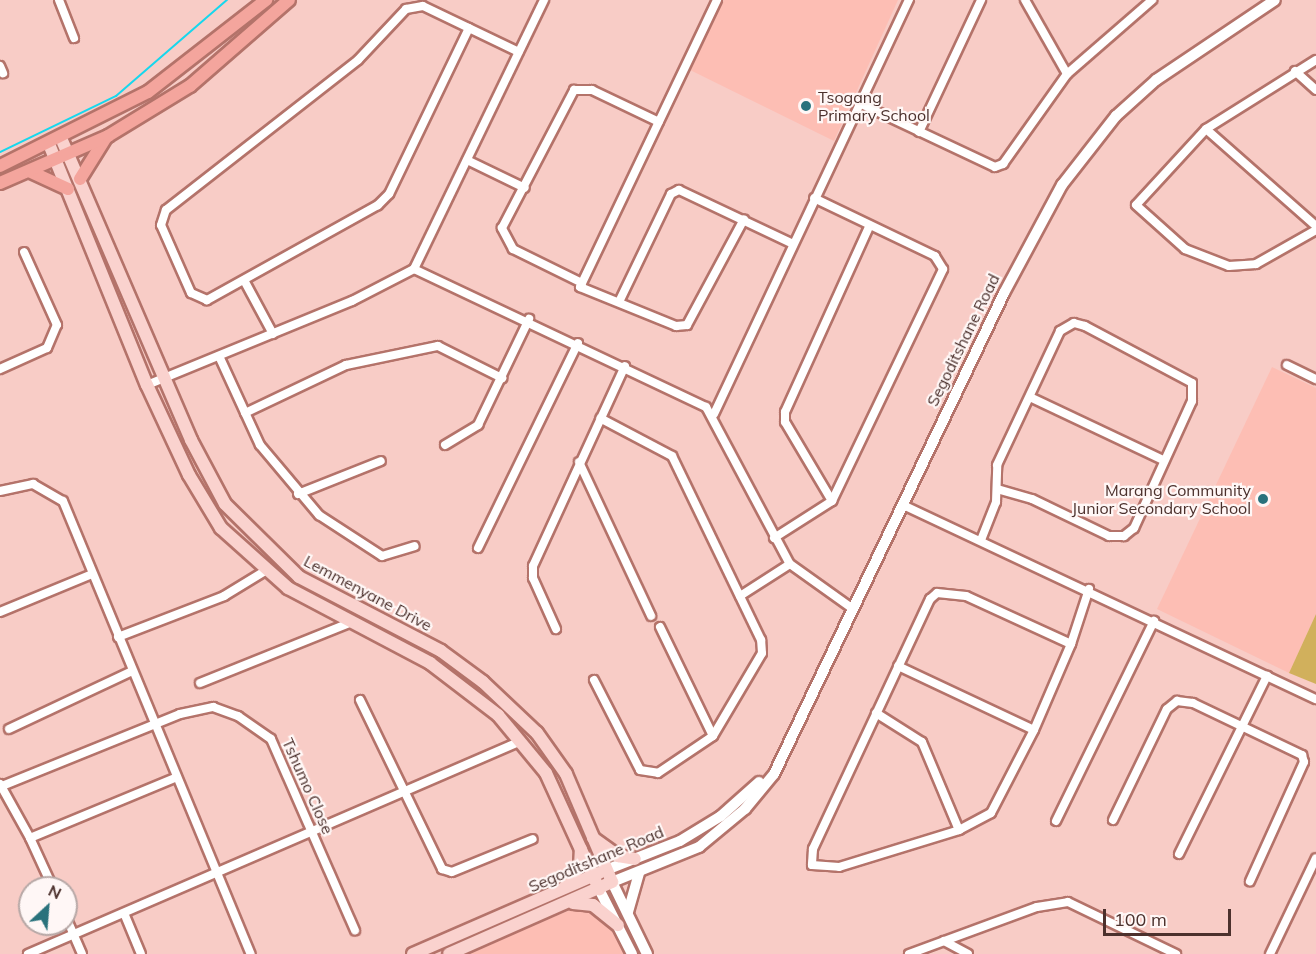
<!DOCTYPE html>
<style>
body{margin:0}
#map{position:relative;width:1316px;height:954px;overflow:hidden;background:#f8ccc6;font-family:Mulish,sans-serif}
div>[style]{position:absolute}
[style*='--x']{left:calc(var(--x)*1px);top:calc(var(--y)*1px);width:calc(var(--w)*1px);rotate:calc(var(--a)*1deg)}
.built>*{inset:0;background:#fdbeb4}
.green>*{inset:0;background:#d1b05c}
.stream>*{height:2px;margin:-1px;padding:0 1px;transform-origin:1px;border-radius:1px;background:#17d7ed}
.roads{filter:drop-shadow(2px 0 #b4736a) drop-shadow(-2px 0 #b4736a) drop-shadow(0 2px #b4736a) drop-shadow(0 -2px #b4736a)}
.minor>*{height:8px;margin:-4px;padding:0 4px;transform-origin:4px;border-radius:4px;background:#fff}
.tertiary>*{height:10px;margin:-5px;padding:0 5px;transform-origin:5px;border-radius:5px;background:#fff}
.secondary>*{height:12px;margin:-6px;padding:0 6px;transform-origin:6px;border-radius:6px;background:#fad2ce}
.primary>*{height:12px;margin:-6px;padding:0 6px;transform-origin:6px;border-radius:6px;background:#f4a59d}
.dots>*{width:16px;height:16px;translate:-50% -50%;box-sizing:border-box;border:3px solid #fff7f6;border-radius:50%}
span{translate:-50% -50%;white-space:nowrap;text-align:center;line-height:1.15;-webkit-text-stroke:4.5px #fff7f6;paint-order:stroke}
.poi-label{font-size:16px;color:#4c312d}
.left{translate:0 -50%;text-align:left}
.right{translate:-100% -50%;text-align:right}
.street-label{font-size:16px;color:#4c312d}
.north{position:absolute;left:18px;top:876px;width:60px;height:60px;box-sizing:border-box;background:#fff7f6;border:2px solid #b7a8a6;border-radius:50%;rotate:26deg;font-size:16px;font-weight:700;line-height:24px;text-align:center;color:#4c312d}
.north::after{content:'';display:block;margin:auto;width:21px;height:27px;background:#2a727c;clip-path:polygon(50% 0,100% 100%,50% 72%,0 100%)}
.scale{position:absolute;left:1103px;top:909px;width:128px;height:27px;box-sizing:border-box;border:3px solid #4c312d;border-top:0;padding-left:8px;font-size:18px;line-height:21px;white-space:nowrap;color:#4c312d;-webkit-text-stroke:4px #fff7f6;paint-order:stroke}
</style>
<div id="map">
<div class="built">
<div style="clip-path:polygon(724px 0,898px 0,834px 141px,690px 70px)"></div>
<div style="clip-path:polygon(1272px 367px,1316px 388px,1316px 614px,1289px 673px,1157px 609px)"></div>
<div style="clip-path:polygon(585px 904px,612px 923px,630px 954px,464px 954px)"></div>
</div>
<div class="green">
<div style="clip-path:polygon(1316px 614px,1316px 684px,1289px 673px)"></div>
</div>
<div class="stream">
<div style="--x:0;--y:152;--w:129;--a:-25.8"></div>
<div style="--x:116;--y:96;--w:147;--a:-40.9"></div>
</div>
<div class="roads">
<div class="minor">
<div style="--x:59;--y:0;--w:41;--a:68.5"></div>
<div style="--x:717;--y:0;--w:318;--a:115.5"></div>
<div style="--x:580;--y:287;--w:104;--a:22.1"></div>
<div style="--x:676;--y:326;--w:11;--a:-5"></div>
<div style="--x:687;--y:325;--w:120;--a:-61.7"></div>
<div style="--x:1025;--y:0;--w:85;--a:60.4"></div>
<div style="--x:469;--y:28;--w:184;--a:115.7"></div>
<div style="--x:389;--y:194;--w:16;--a:135"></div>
<div style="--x:378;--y:205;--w:196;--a:150.9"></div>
<div style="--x:207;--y:300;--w:17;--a:-156"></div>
<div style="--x:191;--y:293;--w:74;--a:-113.8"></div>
<div style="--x:161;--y:225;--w:16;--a:-72"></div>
<div style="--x:166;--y:210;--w:244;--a:-38"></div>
<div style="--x:358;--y:60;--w:70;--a:-46.7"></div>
<div style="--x:406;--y:9;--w:17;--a:-10"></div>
<div style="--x:423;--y:6;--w:106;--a:25.6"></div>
<div style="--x:1316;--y:60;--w:130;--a:147.9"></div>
<div style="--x:1206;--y:129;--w:103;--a:132.6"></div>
<div style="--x:1136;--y:205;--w:66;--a:41.9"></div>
<div style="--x:1185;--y:249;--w:47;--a:21.1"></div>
<div style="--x:1229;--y:266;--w:27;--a:-4"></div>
<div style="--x:1256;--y:264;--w:69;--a:-29.5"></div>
<div style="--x:0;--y:66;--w:8;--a:67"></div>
<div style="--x:1295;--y:71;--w:28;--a:42"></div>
<div style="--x:859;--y:103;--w:150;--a:25.2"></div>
<div style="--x:995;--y:167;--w:9;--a:-21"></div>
<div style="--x:1003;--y:164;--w:110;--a:-54.6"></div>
<div style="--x:1067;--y:74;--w:113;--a:-41"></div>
<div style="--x:1206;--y:129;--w:147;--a:41.4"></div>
<div style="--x:919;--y:132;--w:146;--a:-64.8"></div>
<div style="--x:467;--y:160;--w:64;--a:25.8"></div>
<div style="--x:414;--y:269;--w:323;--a:25.3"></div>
<div style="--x:706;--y:407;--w:178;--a:61.9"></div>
<div style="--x:790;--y:564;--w:77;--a:35.5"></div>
<div style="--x:245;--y:282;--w:59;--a:61.7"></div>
<div style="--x:582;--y:283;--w:77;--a:-153.8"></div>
<div style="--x:513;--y:249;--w:24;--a:-118"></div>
<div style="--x:502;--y:228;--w:156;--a:-62.4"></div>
<div style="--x:574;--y:90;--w:18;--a:0"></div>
<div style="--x:592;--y:90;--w:74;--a:25.5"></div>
<div style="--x:619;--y:302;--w:120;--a:-64.3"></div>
<div style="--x:671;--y:194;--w:9;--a:-27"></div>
<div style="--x:679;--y:190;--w:126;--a:25.3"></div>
<div style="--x:219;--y:356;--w:98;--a:65.3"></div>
<div style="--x:260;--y:445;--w:92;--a:49.9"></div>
<div style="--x:319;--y:515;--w:75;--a:33.1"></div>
<div style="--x:382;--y:556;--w:34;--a:-17"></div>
<div style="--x:1287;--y:365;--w:32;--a:26"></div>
<div style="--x:0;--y:369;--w:51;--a:-24.1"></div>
<div style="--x:47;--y:348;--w:25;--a:-67"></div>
<div style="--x:57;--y:325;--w:80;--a:-114.3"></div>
<div style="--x:147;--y:385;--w:222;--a:-22.3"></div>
<div style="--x:352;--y:301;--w:70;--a:-27.3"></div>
<div style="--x:414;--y:269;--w:299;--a:-64.2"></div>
<div style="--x:1030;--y:397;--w:147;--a:25.3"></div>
<div style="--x:245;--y:413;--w:112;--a:-25.4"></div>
<div style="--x:346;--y:365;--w:94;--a:-11.7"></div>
<div style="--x:438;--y:346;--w:72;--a:26.6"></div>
<div style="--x:714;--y:414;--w:458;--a:-64.8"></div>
<div style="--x:445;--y:445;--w:39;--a:-31"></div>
<div style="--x:478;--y:425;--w:118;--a:-64.3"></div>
<div style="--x:579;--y:462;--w:170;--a:64.9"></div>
<div style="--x:0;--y:491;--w:34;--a:-12"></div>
<div style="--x:33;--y:484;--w:34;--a:30"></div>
<div style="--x:63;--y:501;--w:490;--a:67.5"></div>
<div style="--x:298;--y:494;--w:89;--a:-21.7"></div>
<div style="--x:832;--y:501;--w:92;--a:-120.7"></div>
<div style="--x:785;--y:422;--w:10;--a:-90"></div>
<div style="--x:785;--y:412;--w:205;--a:-65.6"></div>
<div style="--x:903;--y:505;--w:456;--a:25.2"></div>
<div style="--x:774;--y:538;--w:69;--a:-32.5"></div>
<div style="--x:832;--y:501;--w:257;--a:-64.4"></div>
<div style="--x:943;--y:269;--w:15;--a:-122"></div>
<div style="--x:935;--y:256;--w:134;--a:-154.4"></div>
<div style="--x:981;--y:540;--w:41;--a:-68.5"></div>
<div style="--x:996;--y:502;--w:37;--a:-88"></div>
<div style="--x:997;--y:465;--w:148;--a:-64.8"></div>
<div style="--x:1060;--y:331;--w:16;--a:-30"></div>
<div style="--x:1074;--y:323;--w:11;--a:15"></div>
<div style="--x:1085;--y:326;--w:121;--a:28"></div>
<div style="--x:1192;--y:383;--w:18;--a:90"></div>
<div style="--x:1192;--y:401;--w:140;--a:114.5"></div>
<div style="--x:1134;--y:528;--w:13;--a:141"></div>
<div style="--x:1124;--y:536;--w:15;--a:180"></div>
<div style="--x:1109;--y:536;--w:85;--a:-154.3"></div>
<div style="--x:1032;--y:499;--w:35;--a:-164"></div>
<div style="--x:478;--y:548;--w:228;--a:-64"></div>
<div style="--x:740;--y:596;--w:59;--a:-32.6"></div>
<div style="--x:0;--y:612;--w:100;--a:-22.4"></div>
<div style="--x:660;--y:627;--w:121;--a:64.1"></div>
<div style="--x:556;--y:629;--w:56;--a:-114.3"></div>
<div style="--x:533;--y:578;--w:12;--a:-90"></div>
<div style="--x:533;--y:566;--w:220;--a:-65.3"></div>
<div style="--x:118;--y:637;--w:114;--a:-21.1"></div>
<div style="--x:224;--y:596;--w:48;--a:-31.4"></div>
<div style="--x:1071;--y:644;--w:115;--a:-155.4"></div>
<div style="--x:966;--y:596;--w:29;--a:-174"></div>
<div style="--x:937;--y:593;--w:9;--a:139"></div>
<div style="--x:930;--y:599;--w:276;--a:115.1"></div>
<div style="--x:813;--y:849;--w:16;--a:94"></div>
<div style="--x:812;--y:865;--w:27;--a:4"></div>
<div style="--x:839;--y:867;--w:126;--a:-17.1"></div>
<div style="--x:959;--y:830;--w:36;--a:-28"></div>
<div style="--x:991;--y:813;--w:93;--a:-62.6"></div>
<div style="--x:1034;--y:730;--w:94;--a:-66.7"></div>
<div style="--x:1071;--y:644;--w:58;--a:-71.9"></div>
<div style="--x:898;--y:666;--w:150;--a:25.2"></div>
<div style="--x:594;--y:680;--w:101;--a:62.9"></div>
<div style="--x:640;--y:770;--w:18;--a:9"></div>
<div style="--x:658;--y:773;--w:66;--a:-33.9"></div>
<div style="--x:713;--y:736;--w:96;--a:-59.4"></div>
<div style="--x:762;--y:653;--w:13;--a:-94"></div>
<div style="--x:761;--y:640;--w:204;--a:-115.8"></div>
<div style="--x:672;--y:456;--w:81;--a:-152.2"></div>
<div style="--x:200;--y:683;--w:161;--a:-21.9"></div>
<div style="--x:360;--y:700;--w:188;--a:64.1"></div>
<div style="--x:442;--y:869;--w:10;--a:17"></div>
<div style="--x:452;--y:872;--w:87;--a:-22.2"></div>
<div style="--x:876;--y:713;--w:54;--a:32.2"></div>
<div style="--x:922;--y:742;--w:95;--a:67.2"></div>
<div style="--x:9;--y:729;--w:136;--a:-25.2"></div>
<div style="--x:0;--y:784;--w:62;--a:60.9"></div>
<div style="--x:2;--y:786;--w:192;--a:-22"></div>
<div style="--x:180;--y:714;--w:34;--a:-12"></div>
<div style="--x:213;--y:707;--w:27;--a:20"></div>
<div style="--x:238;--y:716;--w:40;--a:34.9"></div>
<div style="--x:271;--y:739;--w:209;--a:66.3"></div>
<div style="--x:1113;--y:820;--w:123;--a:-64.1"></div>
<div style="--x:1167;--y:709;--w:13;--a:-39"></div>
<div style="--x:1177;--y:701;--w:16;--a:7"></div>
<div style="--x:1193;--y:703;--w:121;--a:25.5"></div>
<div style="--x:1302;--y:755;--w:7;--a:74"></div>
<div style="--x:1304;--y:762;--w:131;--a:114.4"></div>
<div style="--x:1056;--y:821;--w:223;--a:-63.9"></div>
<div style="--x:1179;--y:854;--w:199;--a:-63.7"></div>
<div style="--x:53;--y:888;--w:55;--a:-114.7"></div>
<div style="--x:30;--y:838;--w:159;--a:-22.5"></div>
<div style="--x:124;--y:913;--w:44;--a:67.5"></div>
<div style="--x:66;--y:917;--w:40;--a:66.6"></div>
<div style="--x:944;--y:941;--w:27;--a:28"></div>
<div style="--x:28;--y:954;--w:537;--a:-23.37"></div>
<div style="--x:909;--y:954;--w:136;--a:-20.2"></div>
<div style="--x:1037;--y:907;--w:31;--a:-9"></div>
<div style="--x:1068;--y:902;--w:120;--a:25.7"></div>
<div style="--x:1270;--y:954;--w:106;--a:-64.4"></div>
</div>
<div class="tertiary">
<div style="--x:606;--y:870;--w:79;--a:-21.4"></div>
<div style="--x:680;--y:841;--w:48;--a:-31.4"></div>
<div style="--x:721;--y:816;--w:51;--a:-41.8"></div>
<div style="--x:599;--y:889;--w:73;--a:63.1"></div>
<div style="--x:628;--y:912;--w:41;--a:-74.2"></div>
<div style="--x:647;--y:954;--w:80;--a:-115.9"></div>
<div style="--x:612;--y:882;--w:94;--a:-21.9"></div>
<div style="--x:699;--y:847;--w:60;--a:-39.6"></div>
<div style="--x:745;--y:809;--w:45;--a:-50.4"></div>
<div style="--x:774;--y:774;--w:533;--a:-64.44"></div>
<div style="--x:1004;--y:293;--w:123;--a:-61.8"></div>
<div style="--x:1062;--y:185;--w:88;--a:-52"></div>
<div style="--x:1116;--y:116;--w:54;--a:-42"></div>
<div style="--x:1156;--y:80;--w:143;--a:-33.9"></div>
</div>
<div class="secondary">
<div style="--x:61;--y:138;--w:329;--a:66.7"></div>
<div style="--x:191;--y:440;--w:72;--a:62"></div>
<div style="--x:225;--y:504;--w:104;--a:44.6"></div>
<div style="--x:299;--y:577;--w:160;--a:27.5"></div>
<div style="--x:441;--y:651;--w:52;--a:36.4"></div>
<div style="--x:483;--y:682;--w:74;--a:43.4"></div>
<div style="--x:537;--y:733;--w:50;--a:54.7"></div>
<div style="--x:566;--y:774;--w:117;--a:66.9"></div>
<div style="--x:612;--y:882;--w:178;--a:156.2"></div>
<div style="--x:49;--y:144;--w:260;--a:67.9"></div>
<div style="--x:147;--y:385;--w:99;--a:65"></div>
<div style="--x:189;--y:475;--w:62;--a:58.9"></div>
<div style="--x:221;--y:528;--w:90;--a:41.8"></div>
<div style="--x:288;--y:588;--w:161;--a:27.8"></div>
<div style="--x:430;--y:663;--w:86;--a:37.4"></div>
<div style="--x:498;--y:715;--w:75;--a:50.4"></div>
<div style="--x:546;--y:773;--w:128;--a:65.4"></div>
<div style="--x:593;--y:838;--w:31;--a:36"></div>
<div style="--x:618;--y:856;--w:17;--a:10"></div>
<div style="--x:565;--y:887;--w:26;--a:-54"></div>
<div style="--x:580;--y:866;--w:17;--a:-87"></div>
<div style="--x:573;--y:903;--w:20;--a:6"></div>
<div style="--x:593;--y:905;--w:32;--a:39"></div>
<div style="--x:413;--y:954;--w:203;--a:-23.5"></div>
</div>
<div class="primary">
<div style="--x:0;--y:166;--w:165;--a:-26.6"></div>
<div style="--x:148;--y:92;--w:150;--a:-37.9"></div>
<div style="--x:29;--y:171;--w:43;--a:24.8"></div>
<div style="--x:80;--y:179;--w:47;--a:-58"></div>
<div style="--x:0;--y:183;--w:118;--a:-23.5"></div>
<div style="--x:108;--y:136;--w:96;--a:-31.4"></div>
<div style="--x:190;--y:86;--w:131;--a:-41"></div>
</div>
</div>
<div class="dots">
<div style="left:806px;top:106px;background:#2a727c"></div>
<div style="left:1263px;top:499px;background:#2a727c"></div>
</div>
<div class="poi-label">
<span class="left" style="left:818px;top:106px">Tsogang<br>Primary School</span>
<span class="right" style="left:1251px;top:499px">Marang Community<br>Junior Secondary School</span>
</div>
<div class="street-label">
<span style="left:963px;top:340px;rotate:-64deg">Segoditshane Road</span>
<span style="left:368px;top:593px;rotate:28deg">Lemmenyane Drive</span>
<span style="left:308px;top:786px;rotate:66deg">Tshumo Close</span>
<span style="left:596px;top:859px;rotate:-23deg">Segoditshane Road</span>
</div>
<div class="north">N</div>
<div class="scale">100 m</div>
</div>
